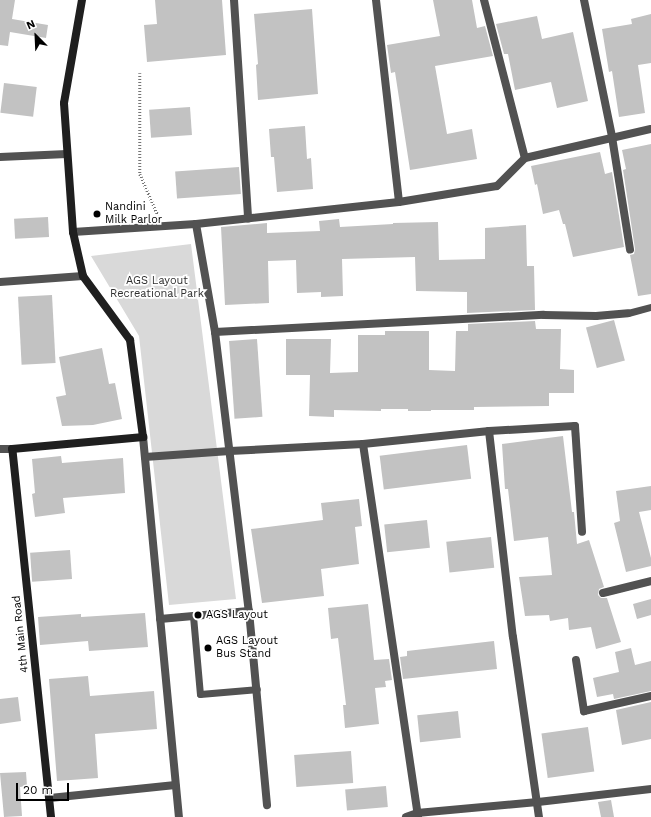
<!DOCTYPE html>
<style>
body{margin:0}
#map{position:relative;width:651px;height:817px;overflow:hidden;background:#fff;font-family:"Work Sans",sans-serif}
div>[style]{position:absolute}
[style*='--x']{left:calc(var(--x)*1px);top:calc(var(--y)*1px);width:calc(var(--w)*1px);rotate:calc(var(--a)*1deg)}
.green>*{inset:0;background:#d9d9d9}
.building>*{inset:0;background:#c2c2c2;transform-origin:0 0}
.path>*{height:2.5px;margin-top:-1.25px;transform-origin:0;background:repeating-linear-gradient(90deg,#747474 0 1px,transparent 0 3px)}
.lane>*{height:7px;margin:-3.5px;padding:0 3.5px;transform-origin:3.5px;border-radius:3.5px;background:#525252}
.street>*{height:8px;margin:-4px;padding:0 4px;transform-origin:4px;border-radius:4px;background:#525252}
.secondary>*{height:8px;margin:-4px;padding:0 4px;transform-origin:4px;border-radius:4px;background:#1f1f1f}
.dots>*{width:11px;height:11px;translate:-50% -50%;box-sizing:border-box;border:2px solid #fff;border-radius:50%}
span{translate:-50% -50%;white-space:nowrap;text-align:center;line-height:1.15;-webkit-text-stroke:3.5px #fff;paint-order:stroke}
.poi-label{font-size:11px;color:#000}
.left{translate:0 -50%;text-align:left}
.park-label{font-size:11px;color:#303030}
.street-label{font-size:11px;color:#000}
.north{position:absolute;left:16px;top:16px;width:40px;height:40px;-webkit-text-stroke:3px #fff;paint-order:stroke;rotate:336deg;font-size:11px;font-weight:700;line-height:16px;text-align:center;color:#000}
.north::after{content:'';display:block;margin:auto;width:14px;height:18px;background:#000;clip-path:polygon(50% 0,100% 100%,50% 72%,0 100%)}
.scale{position:absolute;left:16px;top:783px;width:53px;height:18px;box-sizing:border-box;border:2px solid #000;border-top:0;padding-left:5px;font-size:12px;line-height:14px;white-space:nowrap;color:#000;-webkit-text-stroke:3px #fff;paint-order:stroke}
</style>
<div id="map">
<div class="green">
<div style="clip-path:polygon(191px 244px,236px 599px,169px 605px,139px 336px,91px 256px)"></div>
</div>
<div class="building">
<div style="clip-path:polygon(0 0,15px 0,12px 19px,48px 25px,46px 38px,10px 32px,8px 46px,0 45px)"></div>
<div style="clip-path:polygon(155px 0,222px 0,226px 55px,147px 62px,144px 25px,157px 24px)"></div>
<div style="clip-path:polygon(433px 0,472px 0,477px 28px,485px 26px,493px 56px,435px 66px,447px 134px,472px 129px,477px 159px,410px 170px,395px 72px,391px 73px,387px 45px,440px 36px)"></div>
<div style="clip-path:polygon(312px 9px,318px 94px,258px 100px,256px 65px,258px 64px,254px 14px)"></div>
<div style="clip-path:polygon(651px 14px,651px 63px,638px 65px,645px 113px,619px 117px,612px 71px,609px 72px,602px 29px,632px 24px,631px 19px)"></div>
<div style="clip-path:polygon(537px 16px,542px 39px,573px 32px,588px 101px,557px 108px,551px 82px,515px 90px,508px 54px,504px 54px,496px 24px)"></div>
<div style="left:4px;top:83px;width:33px;height:30px;rotate:7deg"></div>
<div style="left:190px;top:107px;width:28px;height:41px;rotate:86deg"></div>
<div style="clip-path:polygon(305px 126px,307px 159px,311px 158px,313px 189px,277px 192px,274px 157px,271px 157px,269px 129px)"></div>
<div style="clip-path:polygon(651px 144px,651px 294px,638px 296px,630px 255px,634px 254px,635px 249px,623px 170px,626px 169px,622px 150px)"></div>
<div style="clip-path:polygon(600px 152px,605px 174px,612px 172px,624px 247px,573px 257px,565px 224px,563px 224px,559px 210px,543px 214px,537px 184px,535px 185px,531px 166px)"></div>
<div style="left:239px;top:167px;width:27px;height:64px;rotate:86deg"></div>
<div style="left:48px;top:217px;width:20px;height:34px;rotate:87deg"></div>
<div style="clip-path:polygon(339px 219px,340px 227px,393px 224px,393px 223px,438px 222px,439px 260px,485px 259px,485px 228px,526px 225px,527px 266px,534px 266px,535px 310px,467px 313px,467px 292px,416px 291px,415px 257px,342px 259px,343px 296px,321px 297px,321px 292px,297px 293px,296px 260px,268px 261px,269px 303px,225px 305px,221px 227px,267px 223px,267px 233px,320px 231px,319px 221px)"></div>
<div style="left:52px;top:295px;width:68px;height:34px;rotate:87deg"></div>
<div style="left:614px;top:320px;width:42px;height:29px;rotate:75deg"></div>
<div style="clip-path:polygon(535px 321px,536px 329px,561px 329px,560px 369px,574px 370px,574px 393px,549px 393px,549px 406px,474px 407px,474px 410px,431px 410px,431px 411px,408px 411px,408px 409px,381px 409px,381px 411px,334px 410px,334px 417px,309px 416px,310px 375px,286px 375px,286px 339px,331px 339px,330px 373px,358px 372px,358px 335px,385px 335px,385px 331px,429px 331px,429px 370px,455px 371px,456px 331px,468px 331px,468px 324px)"></div>
<div style="left:257px;top:339px;width:78px;height:28px;rotate:86deg"></div>
<div style="clip-path:polygon(102px 348px,109px 384px,115px 383px,122px 419px,93px 425px,62px 426px,56px 397px,66px 395px,59px 357px)"></div>
<div style="clip-path:polygon(563px 436px,572px 512px,574px 512px,577px 544px,589px 540px,604px 587px,599px 589px,598px 595px,601px 598px,607px 598px,621px 642px,596px 649px,591px 627px,569px 630px,568px 618px,550px 621px,549px 615px,525px 616px,519px 577px,552px 575px,548px 537px,514px 541px,508px 489px,505px 489px,502px 444px)"></div>
<div style="left:467px;top:445px;width:34px;height:88px;rotate:83deg"></div>
<div style="clip-path:polygon(61px 456px,62px 463px,123px 458px,125px 493px,63px 498px,65px 513px,35px 517px,32px 494px,35px 493px,32px 459px)"></div>
<div style="clip-path:polygon(651px 486px,651px 510px,639px 512px,651px 558px,651px 566px,626px 572px,614px 523px,620px 521px,616px 491px)"></div>
<div style="clip-path:polygon(359px 499px,362px 526px,355px 527px,359px 564px,321px 569px,324px 596px,262px 603px,251px 529px,323px 520px,321px 503px)"></div>
<div style="left:427px;top:520px;width:28px;height:43px;rotate:84deg"></div>
<div style="left:491px;top:537px;width:31px;height:45px;rotate:84deg"></div>
<div style="left:70px;top:550px;width:29px;height:40px;rotate:86deg"></div>
<div style="clip-path:polygon(651px 599px,651px 615px,637px 619px,633px 604px)"></div>
<div style="clip-path:polygon(368px 604px,374px 660px,389px 659px,392px 680px,385px 681px,386px 687px,375px 688px,379px 724px,345px 728px,343px 705px,346px 705px,338px 638px,331px 639px,328px 608px)"></div>
<div style="clip-path:polygon(145px 613px,148px 647px,89px 651px,88px 641px,40px 645px,38px 617px,81px 614px,81px 617px)"></div>
<div style="clip-path:polygon(494px 641px,497px 669px,403px 679px,400px 657px,407px 656px,407px 651px)"></div>
<div style="clip-path:polygon(631px 648px,635px 665px,651px 661px,651px 691px,614px 699px,613px 694px,597px 697px,593px 678px,619px 672px,615px 652px)"></div>
<div style="clip-path:polygon(88px 676px,90px 696px,154px 691px,157px 729px,95px 734px,98px 778px,57px 781px,49px 679px)"></div>
<div style="clip-path:polygon(18px 697px,21px 721px,0 724px,0 699px)"></div>
<div style="clip-path:polygon(651px 702px,651px 739px,622px 745px,616px 710px)"></div>
<div style="left:458px;top:711px;width:27px;height:41px;rotate:84deg"></div>
<div style="left:588px;top:727px;width:45px;height:47px;rotate:82deg"></div>
<div style="left:351px;top:751px;width:32px;height:57px;rotate:86deg"></div>
<div style="clip-path:polygon(26px 772px,27px 786px,20px 787px,22px 816px,4px 817px,0 773px)"></div>
<div style="left:386px;top:786px;width:21px;height:41px;rotate:85deg"></div>
<div style="clip-path:polygon(611px 800px,614px 817px,601px 817px,598px 802px)"></div>
</div>
<div class="path">
<div style="--x:140;--y:73;--w:101;--a:90"></div>
<div style="--x:140;--y:174;--w:45;--a:66.3"></div>
</div>
<div class="lane">
<div style="--x:628;--y:313;--w:24;--a:-15"></div>
<div style="--x:193;--y:616;--w:78;--a:84.9"></div>
<div style="--x:200;--y:694;--w:57;--a:-5"></div>
</div>
<div class="street">
<div style="--x:234;--y:0;--w:219;--a:86.3"></div>
<div style="--x:376;--y:0;--w:203;--a:83.5"></div>
<div style="--x:484;--y:0;--w:163;--a:75.5"></div>
<div style="--x:584;--y:0;--w:140;--a:78.4"></div>
<div style="--x:612;--y:137;--w:114;--a:80.9"></div>
<div style="--x:0;--y:157;--w:67;--a:-2.6"></div>
<div style="--x:196;--y:224;--w:110;--a:80"></div>
<div style="--x:215;--y:332;--w:281;--a:83.1"></div>
<div style="--x:249;--y:611;--w:195;--a:84.7"></div>
<div style="--x:73;--y:232;--w:123;--a:-3.7"></div>
<div style="--x:196;--y:224;--w:204;--a:-6.2"></div>
<div style="--x:399;--y:202;--w:99;--a:-9.3"></div>
<div style="--x:497;--y:186;--w:40;--a:-45"></div>
<div style="--x:525;--y:158;--w:129;--a:-13"></div>
<div style="--x:0;--y:282;--w:83;--a:-4.1"></div>
<div style="--x:215;--y:332;--w:329;--a:-3"></div>
<div style="--x:544;--y:315;--w:52;--a:1.1"></div>
<div style="--x:596;--y:316;--w:32;--a:-5"></div>
<div style="--x:489;--y:431;--w:207;--a:83.4"></div>
<div style="--x:513;--y:637;--w:182;--a:81.8"></div>
<div style="--x:143;--y:437;--w:382;--a:84.6"></div>
<div style="--x:363;--y:444;--w:377;--a:81.6"></div>
<div style="--x:0;--y:449;--w:12;--a:0"></div>
<div style="--x:145;--y:457;--w:85;--a:-4"></div>
<div style="--x:230;--y:451;--w:133;--a:-3"></div>
<div style="--x:363;--y:444;--w:127;--a:-5.9"></div>
<div style="--x:489;--y:431;--w:86;--a:-3.3"></div>
<div style="--x:575;--y:426;--w:106;--a:86.2"></div>
<div style="--x:603;--y:593;--w:49;--a:-14"></div>
<div style="--x:160;--y:619;--w:89;--a:-5.1"></div>
<div style="--x:576;--y:660;--w:52;--a:81.1"></div>
<div style="--x:584;--y:711;--w:69;--a:-12.6"></div>
<div style="--x:50;--y:798;--w:126;--a:-5.9"></div>
<div style="--x:406;--y:817;--w:12;--a:-20"></div>
<div style="--x:417;--y:813;--w:121;--a:-5.2"></div>
<div style="--x:538;--y:802;--w:114;--a:-6.6"></div>
</div>
<div class="secondary">
<div style="--x:51;--y:817;--w:370;--a:-96"></div>
<div style="--x:12;--y:449;--w:132;--a:-5.2"></div>
<div style="--x:143;--y:437;--w:98;--a:-97.6"></div>
<div style="--x:130;--y:340;--w:79;--a:-126.3"></div>
<div style="--x:83;--y:276;--w:45;--a:-102.8"></div>
<div style="--x:73;--y:232;--w:129;--a:-94"></div>
<div style="--x:64;--y:103;--w:105;--a:-80.1"></div>
</div>
<div class="dots">
<div style="left:97px;top:214px;background:#000"></div>
<div style="left:198px;top:615px;background:#000"></div>
<div style="left:208px;top:648px;background:#000"></div>
</div>
<div class="poi-label">
<span class="left" style="left:105px;top:214px">Nandini<br>Milk Parlor</span>
<span class="left" style="left:206px;top:615px">AGS Layout</span>
<span class="left" style="left:216px;top:648px">AGS Layout<br>Bus Stand</span>
</div>
<div class="park-label">
<span style="left:157px;top:288px">AGS Layout<br>Recreational Park</span>
</div>
<div class="street-label">
<span style="left:21px;top:634px;rotate:-96deg">4th Main Road</span>
</div>
<div class="north">N</div>
<div class="scale">20 m</div>
</div>
